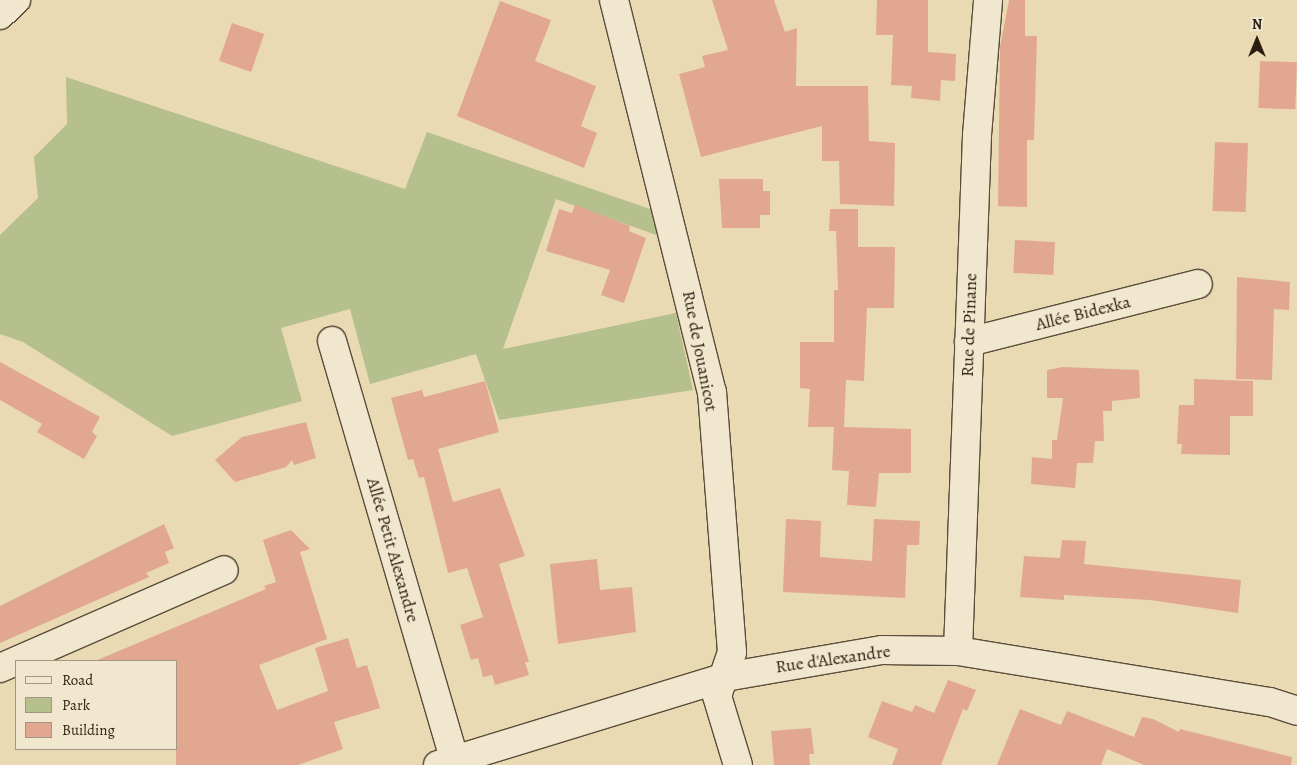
<!DOCTYPE html>
<meta charset="utf-8">
<style>
body{margin:0}
#map{position:relative;width:1297px;height:765px;overflow:hidden;background:#e9dab3;font-family:Alegreya,serif}
div>[style]{position:absolute}
[style*='--x']{left:calc(var(--x)*1px);top:calc(var(--y)*1px);width:calc(var(--w)*1px);rotate:calc(var(--a)*1deg)}
.green>*{inset:0;background:#b5c08d}
.building>*{inset:0;background:#e2a791;transform-origin:0 0}
.roads{filter:drop-shadow(1px 0 #5a4d3a) drop-shadow(-1px 0 #5a4d3a) drop-shadow(0 1px #5a4d3a) drop-shadow(0 -1px #5a4d3a)}
.minor>*{height:28px;margin:-14px;padding:0 14px;transform-origin:14px;border-radius:14px;background:#f1e7ce}
span{translate:-50% -50%;white-space:nowrap;text-align:center;line-height:1.15;-webkit-text-stroke:5px #f1e7ce;paint-order:stroke}
.street-label{font-size:18px;color:#2a1e11}
.legend{position:absolute;left:15px;top:660px;width:162px;height:90px;box-sizing:border-box;background:#f1e7ce;border:1px solid #a19782;margin:0;padding:6px 9px;list-style:none;font-size:15px;color:#2a1e11}
.legend li{display:flex;align-items:center;gap:10px;height:25px}
.legend b{width:25px;border:1px solid #a19782}
.north{position:absolute;left:1232px;top:15px;width:50px;height:50px;-webkit-text-stroke:4px #f1e7ce;paint-order:stroke;rotate:0deg;font-size:14px;font-weight:700;line-height:20px;text-align:center;color:#2a1e11}
.north::after{content:'';display:block;margin:auto;width:18px;height:22px;background:#2a1e11;clip-path:polygon(50% 0,100% 100%,50% 72%,0 100%)}
</style>
<div id="map">
<div class="green">
<div style="clip-path:polygon(66px 77px,405px 189px,427px 132px,653px 210px,659px 236px,556px 199px,503px 349px,676px 313px,693px 390px,499px 420px,476px 354px,370px 384px,350px 309px,281px 328px,302px 401px,172px 436px,23px 342px,0 334px,0 235px,38px 198px,34px 157px,67px 124px)"></div>
</div>
<div class="building">
<div style="clip-path:polygon(712px 0,774px 0,785px 32px,797px 28px,796px 86px,868px 86px,869px 141px,895px 143px,894px 206px,840px 204px,839px 161px,822px 161px,822px 126px,701px 157px,679px 74px,705px 67px,702px 56px,728px 50px)"></div>
<div style="clip-path:polygon(877px 0,928px 0,928px 52px,956px 54px,955px 81px,941px 80px,940px 101px,911px 98px,912px 86px,891px 85px,893px 35px,876px 35px)"></div>
<div style="clip-path:polygon(1009px 0,1025px 0,1025px 36px,1037px 36px,1034px 140px,1027px 140px,1027px 207px,998px 206px,1000px 47px)"></div>
<div style="clip-path:polygon(500px 1px,551px 20px,535px 61px,596px 86px,581px 126px,597px 133px,584px 168px,457px 116px)"></div>
<div style="left:232px;top:23px;width:34px;height:40px;rotate:19deg"></div>
<div style="left:1260px;top:61px;width:37px;height:47px;rotate:2deg"></div>
<div style="left:1215px;top:142px;width:33px;height:69px;rotate:2deg"></div>
<div style="clip-path:polygon(719px 179px,763px 179px,763px 191px,770px 191px,770px 215px,760px 215px,760px 228px,722px 228px)"></div>
<div style="clip-path:polygon(575px 205px,630px 226px,629px 231px,646px 238px,624px 303px,601px 295px,610px 270px,546px 251px,559px 209px,572px 213px)"></div>
<div style="clip-path:polygon(830px 209px,858px 209px,858px 247px,895px 247px,894px 308px,867px 308px,864px 381px,846px 380px,844px 427px,911px 429px,911px 473px,879px 473px,876px 507px,847px 505px,849px 471px,832px 470px,834px 427px,808px 427px,810px 389px,800px 388px,800px 342px,834px 342px,834px 290px,838px 290px,836px 231px,829px 231px)"></div>
<div style="left:1015px;top:240px;width:40px;height:33px;rotate:3deg"></div>
<div style="clip-path:polygon(1237px 277px,1290px 282px,1289px 310px,1274px 309px,1272px 380px,1236px 379px)"></div>
<div style="clip-path:polygon(0 362px,100px 417px,92px 432px,97px 436px,84px 459px,37px 432px,42px 424px,0 400px)"></div>
<div style="clip-path:polygon(1063px 367px,1139px 370px,1140px 398px,1112px 401px,1112px 411px,1103px 411px,1104px 441px,1095px 441px,1093px 463px,1077px 463px,1075px 488px,1031px 484px,1032px 457px,1052px 459px,1052px 440px,1057px 440px,1063px 398px,1047px 398px,1047px 370px)"></div>
<div style="clip-path:polygon(1194px 379px,1253px 381px,1253px 416px,1230px 416px,1230px 455px,1181px 454px,1182px 444px,1177px 444px,1179px 405px,1194px 405px)"></div>
<div style="clip-path:polygon(485px 381px,499px 432px,438px 449px,453px 502px,500px 488px,525px 556px,499px 564px,529px 662px,525px 662px,529px 675px,495px 685px,492px 675px,483px 677px,478px 658px,471px 660px,460px 625px,483px 617px,467px 568px,448px 573px,424px 477px,419px 478px,413px 459px,408px 460px,391px 398px,422px 390px,424px 397px)"></div>
<div style="clip-path:polygon(306px 422px,316px 458px,294px 465px,292px 460px,286px 467px,235px 482px,215px 460px,242px 437px)"></div>
<div style="clip-path:polygon(786px 519px,821px 521px,820px 557px,872px 561px,874px 519px,920px 521px,919px 545px,907px 545px,905px 598px,783px 592px)"></div>
<div style="clip-path:polygon(164px 524px,174px 548px,165px 552px,169px 563px,146px 573px,149px 577px,0 643px,0 606px)"></div>
<div style="clip-path:polygon(291px 530px,310px 549px,300px 552px,327px 639px,259px 665px,277px 710px,328px 691px,315px 648px,348px 638px,357px 668px,367px 665px,380px 708px,334px 722px,343px 749px,298px 765px,176px 765px,176px 661px,95px 661px,266px 589px,264px 586px,276px 582px,263px 540px)"></div>
<div style="clip-path:polygon(1062px 540px,1086px 541px,1084px 564px,1241px 580px,1238px 613px,1150px 600px,1064px 595px,1064px 600px,1020px 597px,1024px 556px,1060px 558px)"></div>
<div style="clip-path:polygon(597px 559px,600px 590px,632px 587px,636px 632px,558px 644px,550px 564px)"></div>
<div style="clip-path:polygon(948px 680px,976px 690px,967px 711px,963px 709px,941px 765px,892px 765px,898px 749px,868px 737px,882px 701px,912px 712px,915px 705px,934px 713px)"></div>
<div style="clip-path:polygon(1020px 709px,1061px 725px,1067px 711px,1134px 737px,1142px 717px,1153px 719px,1179px 732px,1180px 729px,1292px 757px,1291px 765px,1144px 765px,1107px 749px,1101px 765px,997px 765px)"></div>
<div style="clip-path:polygon(811px 728px,814px 754px,809px 754px,810px 765px,774px 765px,771px 731px)"></div>
</div>
<div class="roads">
<div class="minor">
<div style="--x:614;--y:0;--w:404;--a:76"></div>
<div style="--x:712;--y:392;--w:261;--a:85.6"></div>
<div style="--x:732;--y:652;--w:46;--a:108.8"></div>
<div style="--x:717;--y:696;--w:72;--a:73.1"></div>
<div style="--x:0;--y:15;--w:22;--a:-43"></div>
<div style="--x:332;--y:341;--w:435;--a:73.7"></div>
<div style="--x:969;--y:342;--w:236;--a:-14.2"></div>
<div style="--x:958;--y:651;--w:516;--a:-87.89"></div>
<div style="--x:977;--y:135;--w:135;--a:-85.3"></div>
<div style="--x:0;--y:668;--w:244;--a:-23.6"></div>
<div style="--x:438;--y:765;--w:300;--a:-17"></div>
<div style="--x:725;--y:677;--w:159;--a:-9.8"></div>
<div style="--x:882;--y:650;--w:76;--a:0.8"></div>
<div style="--x:958;--y:651;--w:316;--a:9.3"></div>
<div style="--x:1270;--y:702;--w:28;--a:18"></div>
</div>
</div>
<div class="street-label">
<span style="left:1083px;top:313px;rotate:-14deg">Allée Bidexka</span>
<span style="left:969px;top:325px;rotate:-88deg">Rue de Pinane</span>
<span style="left:700px;top:351px;rotate:79deg">Rue de Jouanicot</span>
<span style="left:393px;top:550px;rotate:74deg">Allée Petit Alexandre</span>
<span style="left:833px;top:659px;rotate:-8deg">Rue d'Alexandre</span>
</div>
<ul class="legend">
<li><b style="height:6px;background:#f1e7ce"></b>Road</li>
<li><b style="height:14px;background:#b5c08d"></b>Park</li>
<li><b style="height:14px;background:#e2a791"></b>Building</li>
</ul>
<div class="north">N</div>
</div>
